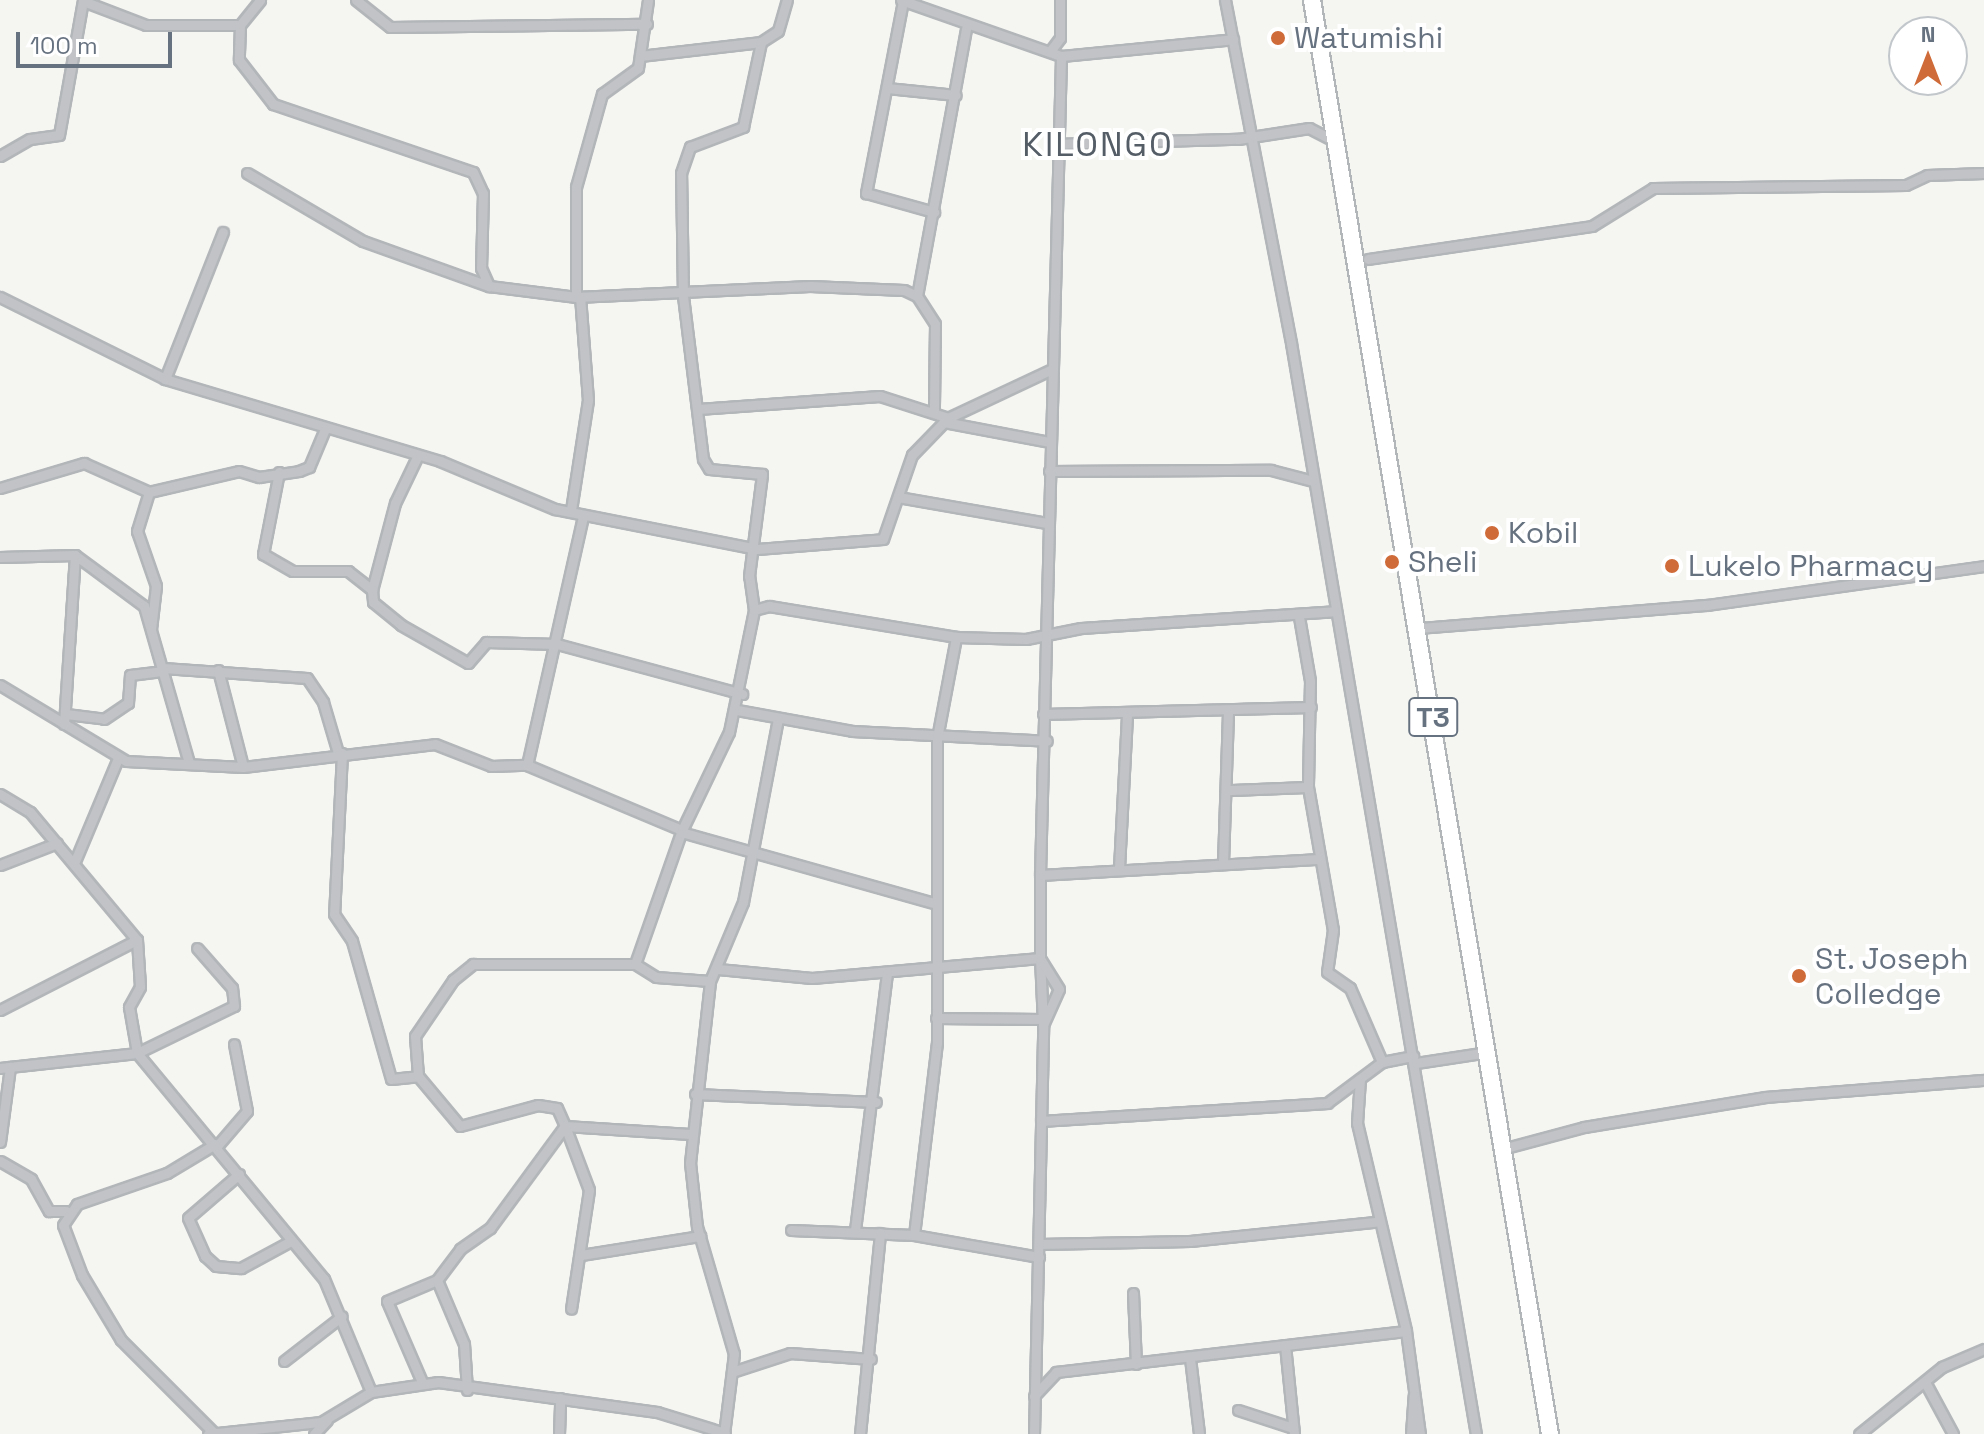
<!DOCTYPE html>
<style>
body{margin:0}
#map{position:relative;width:1984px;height:1434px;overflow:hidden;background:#f5f5f2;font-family:"Space Grotesk",sans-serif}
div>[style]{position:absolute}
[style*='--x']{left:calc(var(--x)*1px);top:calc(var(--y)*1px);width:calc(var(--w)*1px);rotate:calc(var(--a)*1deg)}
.roads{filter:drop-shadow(2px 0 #b3b6b9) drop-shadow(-2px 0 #b3b6b9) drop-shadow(0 2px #b3b6b9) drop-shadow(0 -2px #b3b6b9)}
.street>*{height:9px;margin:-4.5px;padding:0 4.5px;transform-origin:4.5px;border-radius:4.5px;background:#c1c3c7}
.highway>*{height:16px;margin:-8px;padding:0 8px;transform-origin:8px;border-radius:8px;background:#fff}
.dots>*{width:22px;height:22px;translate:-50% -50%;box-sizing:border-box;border:4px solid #fff;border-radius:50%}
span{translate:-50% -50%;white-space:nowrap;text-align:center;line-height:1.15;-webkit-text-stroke:8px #fff;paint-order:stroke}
.shield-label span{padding:2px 6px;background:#fff;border:2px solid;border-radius:6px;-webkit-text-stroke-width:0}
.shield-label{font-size:28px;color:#677280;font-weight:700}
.poi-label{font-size:30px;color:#677280}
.left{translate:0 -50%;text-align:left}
.quarter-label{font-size:34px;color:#545c66;letter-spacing:2px}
.north{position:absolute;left:1888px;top:16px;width:80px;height:80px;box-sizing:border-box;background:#fff;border:2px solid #c2c7cc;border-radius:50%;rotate:0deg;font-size:22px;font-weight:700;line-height:32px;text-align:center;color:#677280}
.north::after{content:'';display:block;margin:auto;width:28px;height:36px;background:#cf6b38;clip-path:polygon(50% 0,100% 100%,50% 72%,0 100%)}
.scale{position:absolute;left:16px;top:32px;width:156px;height:36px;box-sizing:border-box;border:4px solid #677280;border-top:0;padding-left:10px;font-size:24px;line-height:28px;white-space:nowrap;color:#677280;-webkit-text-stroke:6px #fff;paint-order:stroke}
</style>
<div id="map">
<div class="roads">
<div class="street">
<div style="--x:356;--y:0;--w:43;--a:38.5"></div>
<div style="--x:390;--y:27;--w:257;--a:-0.7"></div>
<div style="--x:901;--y:0;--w:170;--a:19.3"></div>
<div style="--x:1225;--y:0;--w:349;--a:79.1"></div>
<div style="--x:1291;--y:343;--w:1107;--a:80.38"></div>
<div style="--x:83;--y:1;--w:67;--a:20.9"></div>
<div style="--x:146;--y:25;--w:94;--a:0"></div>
<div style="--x:240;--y:25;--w:32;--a:-51"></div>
<div style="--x:903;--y:1;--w:196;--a:100.9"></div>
<div style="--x:866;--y:193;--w:71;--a:15.6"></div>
<div style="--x:240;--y:25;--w:35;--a:92"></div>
<div style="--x:239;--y:60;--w:56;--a:52.3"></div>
<div style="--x:273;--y:104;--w:211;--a:18.8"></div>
<div style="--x:473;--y:172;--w:23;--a:65"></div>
<div style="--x:483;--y:193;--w:75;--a:91.5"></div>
<div style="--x:481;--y:268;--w:20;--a:66"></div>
<div style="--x:489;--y:286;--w:88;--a:7.2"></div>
<div style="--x:576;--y:297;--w:234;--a:-2.7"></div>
<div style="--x:810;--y:286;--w:94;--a:2.4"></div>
<div style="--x:904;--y:290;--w:14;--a:25"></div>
<div style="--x:917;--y:296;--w:33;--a:57"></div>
<div style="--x:935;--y:324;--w:88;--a:90.7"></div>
<div style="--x:1051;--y:50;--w:15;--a:-53"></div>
<div style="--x:1060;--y:38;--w:38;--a:-90"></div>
<div style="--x:640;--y:56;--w:122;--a:-6.6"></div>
<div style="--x:887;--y:88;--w:69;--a:5.8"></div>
<div style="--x:1054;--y:144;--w:184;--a:-1.6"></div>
<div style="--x:1238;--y:139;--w:72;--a:-8.8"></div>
<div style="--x:1309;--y:128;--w:30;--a:27"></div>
<div style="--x:0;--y:156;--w:34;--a:-30"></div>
<div style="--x:30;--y:139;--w:29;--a:-8"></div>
<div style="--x:59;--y:135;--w:137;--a:-79.9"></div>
<div style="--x:247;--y:173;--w:134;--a:30.4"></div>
<div style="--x:363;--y:241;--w:134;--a:19.7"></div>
<div style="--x:1368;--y:259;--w:226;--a:-8.4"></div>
<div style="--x:1592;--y:226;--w:72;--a:-31.9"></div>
<div style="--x:1653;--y:188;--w:253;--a:-0.7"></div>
<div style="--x:1906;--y:185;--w:23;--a:-25"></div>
<div style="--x:1927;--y:175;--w:57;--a:-2"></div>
<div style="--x:917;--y:296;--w:272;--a:-79.6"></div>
<div style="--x:0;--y:297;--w:184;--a:26.4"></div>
<div style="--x:165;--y:379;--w:287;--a:16.6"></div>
<div style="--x:440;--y:461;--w:125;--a:22.7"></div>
<div style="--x:555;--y:509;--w:206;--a:11.2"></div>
<div style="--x:757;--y:549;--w:126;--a:-4.5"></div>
<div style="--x:883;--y:539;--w:89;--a:-71"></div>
<div style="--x:912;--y:455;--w:52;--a:-45.8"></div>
<div style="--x:948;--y:418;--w:113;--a:-25.2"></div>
<div style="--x:576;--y:297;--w:110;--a:-90"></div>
<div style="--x:576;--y:187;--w:97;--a:-74.4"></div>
<div style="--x:602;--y:94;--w:44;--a:-35.8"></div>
<div style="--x:638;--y:68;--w:69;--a:-81.6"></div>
<div style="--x:165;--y:379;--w:158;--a:-68.5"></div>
<div style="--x:698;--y:409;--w:182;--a:-4.1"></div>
<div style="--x:880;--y:396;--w:71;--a:17.9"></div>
<div style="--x:944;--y:422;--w:108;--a:10.7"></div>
<div style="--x:418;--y:455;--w:53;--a:115.6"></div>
<div style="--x:395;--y:503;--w:90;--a:104.8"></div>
<div style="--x:372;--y:590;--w:12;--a:85"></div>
<div style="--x:373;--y:602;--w:36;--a:39"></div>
<div style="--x:401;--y:625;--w:77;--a:29.6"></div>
<div style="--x:468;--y:663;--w:28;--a:-49"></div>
<div style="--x:486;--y:642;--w:71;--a:1.6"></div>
<div style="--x:557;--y:644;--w:192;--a:15.1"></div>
<div style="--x:1049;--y:471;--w:222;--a:-0.3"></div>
<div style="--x:1271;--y:470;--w:43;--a:14.7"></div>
<div style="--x:279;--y:472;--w:84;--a:101"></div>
<div style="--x:263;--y:554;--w:34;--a:30"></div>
<div style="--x:293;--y:571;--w:55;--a:0"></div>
<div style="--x:348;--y:571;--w:31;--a:38"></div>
<div style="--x:0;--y:488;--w:88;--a:-16.6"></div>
<div style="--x:84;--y:463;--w:71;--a:24"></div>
<div style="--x:149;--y:492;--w:92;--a:-13.1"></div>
<div style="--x:239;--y:471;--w:21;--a:17"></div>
<div style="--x:259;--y:477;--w:40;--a:-8.5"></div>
<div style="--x:299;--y:471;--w:11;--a:-22"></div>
<div style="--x:309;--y:467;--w:41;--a:-67.2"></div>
<div style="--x:149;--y:492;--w:41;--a:107.1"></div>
<div style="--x:137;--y:531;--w:58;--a:70.9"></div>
<div style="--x:156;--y:586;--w:43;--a:96.6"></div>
<div style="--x:898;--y:497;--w:151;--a:9.9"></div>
<div style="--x:571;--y:510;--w:111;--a:-81.2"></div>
<div style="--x:588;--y:400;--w:103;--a:-94.4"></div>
<div style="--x:0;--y:557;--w:75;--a:-1.5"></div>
<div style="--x:75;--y:555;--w:86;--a:36.5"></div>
<div style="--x:144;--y:606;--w:163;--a:74"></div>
<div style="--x:754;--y:610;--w:34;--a:-98"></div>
<div style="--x:749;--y:576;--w:103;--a:-82.7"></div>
<div style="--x:762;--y:474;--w:53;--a:-174.6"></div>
<div style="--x:709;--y:469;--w:12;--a:-121"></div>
<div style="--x:703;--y:459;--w:164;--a:-97"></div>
<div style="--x:683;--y:296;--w:123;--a:-90.9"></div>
<div style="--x:681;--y:173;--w:28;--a:-71"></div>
<div style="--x:690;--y:147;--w:57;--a:-20.7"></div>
<div style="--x:743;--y:127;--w:87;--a:-78"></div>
<div style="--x:761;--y:42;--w:20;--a:-33"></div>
<div style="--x:778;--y:31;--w:32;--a:-74"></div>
<div style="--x:1299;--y:617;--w:65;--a:80.2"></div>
<div style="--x:1310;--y:681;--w:106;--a:91.1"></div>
<div style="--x:1308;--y:787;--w:145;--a:80.1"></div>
<div style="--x:1333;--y:930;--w:42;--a:98.1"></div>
<div style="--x:1327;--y:972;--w:28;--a:35"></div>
<div style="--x:1350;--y:988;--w:81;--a:66.6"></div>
<div style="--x:1419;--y:628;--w:289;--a:-4.6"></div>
<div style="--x:1707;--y:605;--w:280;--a:-8"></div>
<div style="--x:163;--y:668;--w:144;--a:4"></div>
<div style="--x:307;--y:678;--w:29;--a:56"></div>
<div style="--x:323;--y:702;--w:53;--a:73.6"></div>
<div style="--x:218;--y:670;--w:100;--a:75.5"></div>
<div style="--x:0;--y:685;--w:147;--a:31.1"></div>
<div style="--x:126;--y:761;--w:117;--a:2.9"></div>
<div style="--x:243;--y:767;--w:193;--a:-6.8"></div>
<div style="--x:435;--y:744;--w:60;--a:21.4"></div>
<div style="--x:491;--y:766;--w:36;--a:-2"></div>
<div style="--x:527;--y:765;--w:168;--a:22.8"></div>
<div style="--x:737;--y:710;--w:117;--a:10.3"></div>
<div style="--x:852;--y:731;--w:195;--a:2.9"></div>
<div style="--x:66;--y:714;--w:38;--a:7"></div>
<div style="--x:104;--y:719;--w:29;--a:-34"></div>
<div style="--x:128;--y:703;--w:28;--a:-86"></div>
<div style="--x:130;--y:675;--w:34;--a:-7"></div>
<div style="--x:1043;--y:714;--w:268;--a:-1.5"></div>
<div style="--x:64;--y:724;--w:169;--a:-86.3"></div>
<div style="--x:342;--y:753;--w:161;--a:92.8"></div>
<div style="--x:334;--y:914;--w:32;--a:56"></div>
<div style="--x:352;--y:941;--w:143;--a:74.2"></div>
<div style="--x:391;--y:1079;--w:27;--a:-6"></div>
<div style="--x:418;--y:1076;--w:65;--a:50"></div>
<div style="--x:460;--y:1126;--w:81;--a:-15.1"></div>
<div style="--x:538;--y:1105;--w:19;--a:9"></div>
<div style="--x:557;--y:1108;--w:20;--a:66"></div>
<div style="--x:565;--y:1126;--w:125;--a:3.7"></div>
<div style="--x:527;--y:765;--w:255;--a:-77.3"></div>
<div style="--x:1230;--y:790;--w:78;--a:-2.2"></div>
<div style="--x:0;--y:794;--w:35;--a:31"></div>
<div style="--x:30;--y:812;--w:167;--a:50.1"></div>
<div style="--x:137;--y:940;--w:47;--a:86.3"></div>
<div style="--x:140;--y:987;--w:23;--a:119"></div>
<div style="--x:129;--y:1007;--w:47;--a:80.1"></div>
<div style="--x:137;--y:1053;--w:108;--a:-25.9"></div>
<div style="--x:234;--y:1006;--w:18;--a:-96"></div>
<div style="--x:232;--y:988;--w:53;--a:-131.2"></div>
<div style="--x:681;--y:832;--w:263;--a:15.7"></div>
<div style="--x:75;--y:861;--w:112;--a:-67.3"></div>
<div style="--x:1223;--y:863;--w:149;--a:-88.1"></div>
<div style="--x:0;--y:865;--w:61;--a:-21.1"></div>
<div style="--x:1119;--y:868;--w:151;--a:-87"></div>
<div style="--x:1040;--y:875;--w:280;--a:-3.3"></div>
<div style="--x:718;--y:969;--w:94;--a:5.5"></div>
<div style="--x:812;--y:978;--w:229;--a:-5"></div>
<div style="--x:1040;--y:958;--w:67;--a:87.4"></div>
<div style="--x:710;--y:981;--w:86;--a:-67.3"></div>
<div style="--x:743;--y:902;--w:186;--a:-79.2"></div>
<div style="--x:0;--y:1010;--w:154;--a:-27.1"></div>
<div style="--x:936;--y:1018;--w:105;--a:0.5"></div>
<div style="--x:1416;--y:1063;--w:73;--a:-8.7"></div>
<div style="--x:0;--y:1068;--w:138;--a:-6.2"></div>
<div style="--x:137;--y:1053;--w:293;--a:50.4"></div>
<div style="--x:324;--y:1279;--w:122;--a:67.4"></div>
<div style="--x:418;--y:1076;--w:40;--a:-94.3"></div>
<div style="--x:415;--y:1036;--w:68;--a:-55.8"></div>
<div style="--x:453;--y:980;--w:26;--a:-39"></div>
<div style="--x:473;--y:964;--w:162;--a:0"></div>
<div style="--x:1360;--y:1079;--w:44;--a:93.9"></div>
<div style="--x:1357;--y:1123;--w:214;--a:76.7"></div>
<div style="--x:1406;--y:1331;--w:104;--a:82.3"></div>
<div style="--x:695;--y:1094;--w:181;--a:2.5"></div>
<div style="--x:1041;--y:1121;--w:287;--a:-3.6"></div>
<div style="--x:1327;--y:1103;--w:69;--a:-36.7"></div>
<div style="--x:1382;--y:1062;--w:32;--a:-11"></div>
<div style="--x:565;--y:1126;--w:68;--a:69.4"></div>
<div style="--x:589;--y:1190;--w:120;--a:98.6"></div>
<div style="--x:0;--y:1142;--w:76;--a:-82.4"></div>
<div style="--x:217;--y:1146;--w:46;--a:-49.4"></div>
<div style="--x:247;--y:1111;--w:68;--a:-101"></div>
<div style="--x:1502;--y:1149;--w:85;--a:-15"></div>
<div style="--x:1584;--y:1127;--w:184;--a:-9.4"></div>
<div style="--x:1766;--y:1097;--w:219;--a:-4.5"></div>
<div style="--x:0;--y:1161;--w:36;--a:30"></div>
<div style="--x:31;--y:1179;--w:37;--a:61"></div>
<div style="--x:49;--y:1211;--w:17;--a:0"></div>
<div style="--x:239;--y:1174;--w:67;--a:139.2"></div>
<div style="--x:188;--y:1218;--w:42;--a:65.9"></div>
<div style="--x:205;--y:1256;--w:15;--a:42"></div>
<div style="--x:216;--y:1266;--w:25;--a:5"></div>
<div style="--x:241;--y:1268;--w:57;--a:-28.4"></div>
<div style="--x:791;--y:1230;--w:123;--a:2.3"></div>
<div style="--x:914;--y:1235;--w:127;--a:10"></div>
<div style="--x:855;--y:1230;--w:259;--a:-82.9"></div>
<div style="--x:914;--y:1235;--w:193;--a:-83.2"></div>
<div style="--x:937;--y:1043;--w:305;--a:-90"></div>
<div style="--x:937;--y:738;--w:103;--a:-79.3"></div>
<div style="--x:1039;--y:1244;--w:151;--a:-1.1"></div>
<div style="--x:1190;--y:1241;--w:186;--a:-5.9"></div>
<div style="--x:581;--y:1255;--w:121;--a:-9.1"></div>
<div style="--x:1133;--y:1293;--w:71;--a:87.6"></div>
<div style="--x:1285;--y:1345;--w:89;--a:84.2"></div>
<div style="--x:1190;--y:1358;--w:77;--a:83.2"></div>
<div style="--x:284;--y:1361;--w:73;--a:-37.8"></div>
<div style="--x:735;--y:1371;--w:58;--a:-18.1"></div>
<div style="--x:790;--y:1353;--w:81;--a:4.2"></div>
<div style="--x:422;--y:1382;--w:88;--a:-113.4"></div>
<div style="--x:387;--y:1301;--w:54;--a:-22.8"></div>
<div style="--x:1926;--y:1384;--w:57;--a:61.6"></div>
<div style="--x:467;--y:1390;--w:46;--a:-93.7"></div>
<div style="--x:464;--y:1344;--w:69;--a:-112.9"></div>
<div style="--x:437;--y:1280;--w:39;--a:-53"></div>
<div style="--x:460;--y:1249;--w:37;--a:-35"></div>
<div style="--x:490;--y:1228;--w:127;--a:-53.7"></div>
<div style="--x:1034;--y:1396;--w:33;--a:-47"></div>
<div style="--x:1056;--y:1372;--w:352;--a:-6.7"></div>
<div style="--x:1238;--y:1410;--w:58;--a:18.1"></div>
<div style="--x:214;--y:1433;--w:132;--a:-135"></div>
<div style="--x:121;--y:1340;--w:76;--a:-121"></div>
<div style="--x:82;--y:1275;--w:53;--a:-110.8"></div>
<div style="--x:63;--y:1225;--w:25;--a:-56"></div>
<div style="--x:77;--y:1204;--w:95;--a:-19"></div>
<div style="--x:167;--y:1173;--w:56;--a:-31.1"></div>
<div style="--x:208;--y:1434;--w:114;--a:-6.1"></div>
<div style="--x:321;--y:1422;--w:58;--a:-31"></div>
<div style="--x:371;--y:1392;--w:68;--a:-8.5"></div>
<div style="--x:438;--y:1382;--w:221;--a:7.8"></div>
<div style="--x:657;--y:1412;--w:71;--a:17.2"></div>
<div style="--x:314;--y:1434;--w:19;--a:-47"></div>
<div style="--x:559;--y:1434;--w:36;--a:-88"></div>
<div style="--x:724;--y:1434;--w:81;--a:-82.9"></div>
<div style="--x:734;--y:1354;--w:132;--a:-106.2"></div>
<div style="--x:697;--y:1227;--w:64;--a:-96.2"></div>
<div style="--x:690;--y:1163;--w:183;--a:-83.7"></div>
<div style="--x:710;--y:981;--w:54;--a:-175.8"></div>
<div style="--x:656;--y:977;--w:25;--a:-148"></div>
<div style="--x:635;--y:964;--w:142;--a:-70.7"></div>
<div style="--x:682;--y:830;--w:109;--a:-64.4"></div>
<div style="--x:729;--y:732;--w:125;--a:-78.4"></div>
<div style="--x:754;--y:610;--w:16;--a:-15"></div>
<div style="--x:769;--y:606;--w:190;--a:9.4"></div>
<div style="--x:956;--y:637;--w:70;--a:1.6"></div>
<div style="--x:1026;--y:639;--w:56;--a:-11.3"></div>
<div style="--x:1081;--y:628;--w:254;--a:-3.8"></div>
<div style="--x:860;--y:1434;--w:202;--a:-84.3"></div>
<div style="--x:1034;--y:1434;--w:409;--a:-88.7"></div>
<div style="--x:1043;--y:1025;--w:39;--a:-66"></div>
<div style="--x:1059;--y:989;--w:36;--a:-122"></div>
<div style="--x:1040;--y:958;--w:83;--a:-90"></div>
<div style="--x:1040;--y:875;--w:819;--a:-88.53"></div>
<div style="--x:1061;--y:56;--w:173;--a:-5.6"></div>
<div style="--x:1411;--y:1434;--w:39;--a:-86"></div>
<div style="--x:1859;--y:1434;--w:107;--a:-38.9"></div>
<div style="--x:1942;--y:1367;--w:46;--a:-23.2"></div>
</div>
<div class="highway">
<div style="--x:1312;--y:0;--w:1454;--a:80.58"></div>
</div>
</div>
<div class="dots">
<div style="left:1278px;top:38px;background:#cf6b38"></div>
<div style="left:1492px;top:533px;background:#cf6b38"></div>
<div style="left:1392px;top:562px;background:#cf6b38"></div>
<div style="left:1672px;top:566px;background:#cf6b38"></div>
<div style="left:1799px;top:976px;background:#cf6b38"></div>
</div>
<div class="shield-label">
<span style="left:1433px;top:717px">T3</span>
</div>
<div class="poi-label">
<span class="left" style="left:1294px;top:38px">Watumishi</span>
<span class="left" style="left:1508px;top:533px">Kobil</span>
<span class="left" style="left:1408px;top:562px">Sheli</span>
<span class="left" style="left:1688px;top:566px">Lukelo Pharmacy</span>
<span class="left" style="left:1815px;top:976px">St. Joseph<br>Colledge</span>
</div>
<div class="quarter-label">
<span style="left:1098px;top:145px">KILONGO</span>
</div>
<div class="north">N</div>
<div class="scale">100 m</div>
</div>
